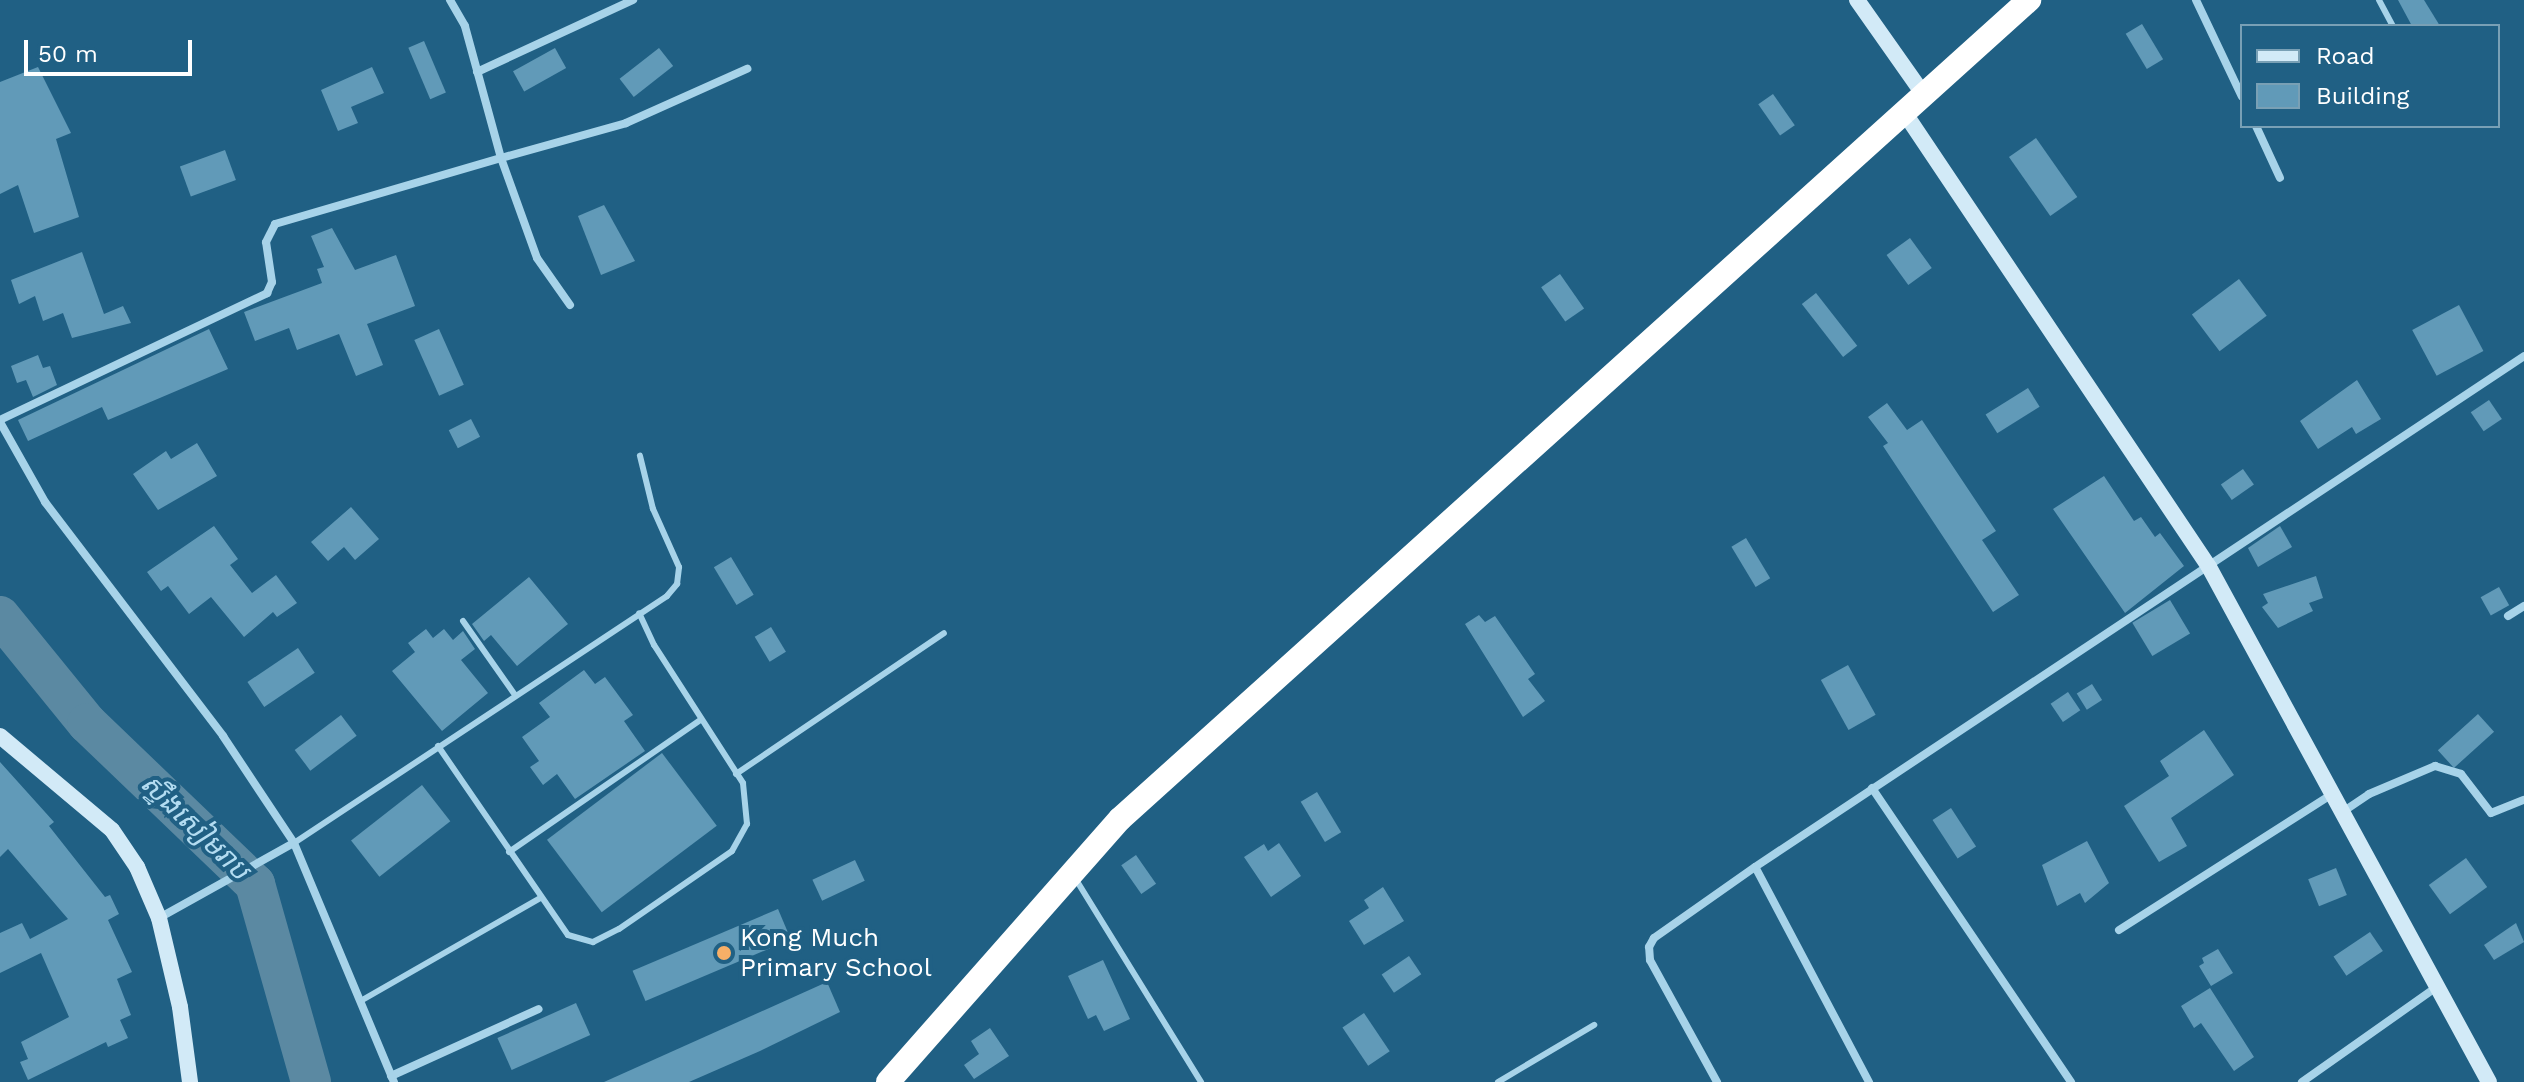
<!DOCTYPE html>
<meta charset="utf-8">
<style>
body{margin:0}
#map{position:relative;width:2524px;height:1082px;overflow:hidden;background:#206084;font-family:"Work Sans","Noto Sans Khmer",sans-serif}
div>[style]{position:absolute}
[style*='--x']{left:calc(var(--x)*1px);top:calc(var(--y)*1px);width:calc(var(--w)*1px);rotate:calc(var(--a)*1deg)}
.river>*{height:40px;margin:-20px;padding:0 20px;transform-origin:20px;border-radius:20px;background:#5b89a2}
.building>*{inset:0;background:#619ab8;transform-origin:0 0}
.lane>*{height:6px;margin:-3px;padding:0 3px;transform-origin:3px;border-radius:3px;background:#a7d3e9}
.street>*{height:8px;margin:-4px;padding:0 4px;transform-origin:4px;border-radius:4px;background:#a7d3e9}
.secondary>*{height:16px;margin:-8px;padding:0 8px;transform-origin:8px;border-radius:8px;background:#d2eaf7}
.highway>*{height:24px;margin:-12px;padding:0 12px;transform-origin:12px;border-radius:12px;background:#fff}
.dots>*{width:22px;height:22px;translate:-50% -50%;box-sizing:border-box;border:4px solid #206084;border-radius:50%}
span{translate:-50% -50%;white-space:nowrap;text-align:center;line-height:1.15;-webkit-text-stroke:8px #206084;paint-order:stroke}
.poi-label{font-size:26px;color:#fff}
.left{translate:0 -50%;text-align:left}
.water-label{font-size:28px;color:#b3dcf1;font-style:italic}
.legend{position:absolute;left:2240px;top:24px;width:260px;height:104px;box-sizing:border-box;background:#206084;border:2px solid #79a0b5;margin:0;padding:10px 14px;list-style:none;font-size:24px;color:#fff}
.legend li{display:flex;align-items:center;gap:16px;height:40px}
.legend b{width:40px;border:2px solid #79a0b5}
.scale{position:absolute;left:24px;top:40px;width:168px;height:36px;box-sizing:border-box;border:4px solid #fff;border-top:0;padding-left:10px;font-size:24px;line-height:28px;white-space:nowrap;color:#fff;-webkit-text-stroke:6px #206084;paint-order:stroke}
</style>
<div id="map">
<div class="river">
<div style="--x:0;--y:616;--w:138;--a:50.9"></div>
<div style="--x:87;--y:723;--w:233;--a:43.8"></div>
<div style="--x:255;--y:884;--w:206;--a:74.2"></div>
</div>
<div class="building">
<div style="clip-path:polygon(2398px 0,2424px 0,2440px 26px,2412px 26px)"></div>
<div style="left:2142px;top:24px;width:41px;height:19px;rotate:59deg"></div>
<div style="left:424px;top:41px;width:56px;height:17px;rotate:67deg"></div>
<div style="left:555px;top:48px;width:23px;height:48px;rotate:61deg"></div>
<div style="left:659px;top:48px;width:23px;height:50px;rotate:52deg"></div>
<div style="clip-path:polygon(38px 67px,71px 133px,56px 139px,79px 217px,34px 233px,18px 185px,0 194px,0 82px)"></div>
<div style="clip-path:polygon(372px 67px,384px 93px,351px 107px,358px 123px,338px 131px,321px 90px)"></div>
<div style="left:1773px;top:94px;width:38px;height:18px;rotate:55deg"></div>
<div style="left:2036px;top:138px;width:72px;height:33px;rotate:55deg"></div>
<div style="left:225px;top:150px;width:32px;height:48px;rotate:70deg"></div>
<div style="clip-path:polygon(604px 205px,635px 261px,601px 275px,578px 216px)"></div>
<div style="clip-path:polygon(332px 228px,355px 270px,396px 255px,415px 306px,367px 324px,383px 365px,356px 376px,339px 334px,297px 350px,289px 328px,255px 341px,244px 312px,322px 283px,317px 269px,324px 267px,311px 236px)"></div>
<div style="left:1910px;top:238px;width:37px;height:29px;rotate:54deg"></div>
<div style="clip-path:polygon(82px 252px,104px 314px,123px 306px,131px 323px,72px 338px,63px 313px,43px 321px,35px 296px,19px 304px,11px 280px)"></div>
<div style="left:1560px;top:274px;width:42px;height:23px;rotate:55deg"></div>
<div style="left:2239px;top:279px;width:46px;height:59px;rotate:53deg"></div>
<div style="left:1816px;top:293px;width:67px;height:18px;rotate:52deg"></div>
<div style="left:2459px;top:305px;width:52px;height:53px;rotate:62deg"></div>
<div style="clip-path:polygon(209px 329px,228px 369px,108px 420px,102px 407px,28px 441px,18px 420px)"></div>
<div style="left:439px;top:329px;width:61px;height:27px;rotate:66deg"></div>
<div style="clip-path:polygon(38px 355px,43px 368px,50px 366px,57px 385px,33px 397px,26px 380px,17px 383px,11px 366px)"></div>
<div style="clip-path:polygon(2357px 380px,2381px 419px,2356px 434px,2352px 427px,2318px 449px,2300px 421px)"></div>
<div style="left:2028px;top:388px;width:22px;height:50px;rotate:58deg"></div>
<div style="left:2489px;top:400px;width:23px;height:22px;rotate:56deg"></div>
<div style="clip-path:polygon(1887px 403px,1907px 430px,1922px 420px,1996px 531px,1982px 540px,2019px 595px,1993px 612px,1883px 446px,1888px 443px,1868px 417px)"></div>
<div style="left:471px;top:419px;width:20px;height:25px;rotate:63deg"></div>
<div style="clip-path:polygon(197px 443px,217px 476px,158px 510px,133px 474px,166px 451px,171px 459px)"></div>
<div style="left:2243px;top:469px;width:19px;height:27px;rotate:55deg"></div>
<div style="clip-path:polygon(2104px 476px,2134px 521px,2141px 517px,2155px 537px,2160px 533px,2184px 566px,2125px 613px,2053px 509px)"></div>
<div style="clip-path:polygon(351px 507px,379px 539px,355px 560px,344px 547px,328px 561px,311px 542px)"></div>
<div style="clip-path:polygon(214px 526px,238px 559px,230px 565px,252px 593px,276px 575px,297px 603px,277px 617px,273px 612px,244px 637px,211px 597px,189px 614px,168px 586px,161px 591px,147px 572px)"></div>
<div style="clip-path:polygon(2280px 526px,2292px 547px,2258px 567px,2248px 548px)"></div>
<div style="left:1746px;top:538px;width:47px;height:17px;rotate:59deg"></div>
<div style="left:731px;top:557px;width:44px;height:20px;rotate:59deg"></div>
<div style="clip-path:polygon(2316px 576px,2323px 598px,2309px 603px,2313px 611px,2278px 628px,2262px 607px,2268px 603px,2263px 594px)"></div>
<div style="clip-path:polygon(529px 577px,568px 624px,517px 666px,491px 635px,484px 641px,472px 624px)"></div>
<div style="left:2499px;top:587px;width:21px;height:21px;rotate:61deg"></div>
<div style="left:2170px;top:600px;width:39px;height:44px;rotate:59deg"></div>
<div style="clip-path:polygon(1479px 615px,1485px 622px,1495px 616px,1535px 674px,1528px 679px,1545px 701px,1523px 717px,1465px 624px)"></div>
<div style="left:771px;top:627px;width:29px;height:19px;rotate:59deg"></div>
<div style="clip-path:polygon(426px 629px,433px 638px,444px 629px,453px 640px,463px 631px,475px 649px,461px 660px,488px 693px,442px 731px,392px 671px,415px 652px,408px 643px)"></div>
<div style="left:298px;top:648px;width:30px;height:61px;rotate:56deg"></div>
<div style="left:1848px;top:665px;width:57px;height:31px;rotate:61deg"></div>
<div style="clip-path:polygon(584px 670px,595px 684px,605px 677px,633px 715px,624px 721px,645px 751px,575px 799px,557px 774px,543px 785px,530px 767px,539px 761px,522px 737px,550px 717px,539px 703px)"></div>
<div style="left:2092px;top:684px;width:19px;height:18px;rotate:58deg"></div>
<div style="left:2068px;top:692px;width:22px;height:21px;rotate:56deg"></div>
<div style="left:2478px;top:714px;width:24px;height:54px;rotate:48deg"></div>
<div style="left:341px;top:715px;width:26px;height:58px;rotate:53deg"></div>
<div style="clip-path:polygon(2204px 730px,2234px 775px,2171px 818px,2187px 846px,2159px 862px,2124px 806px,2169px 776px,2160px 761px)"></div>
<div style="left:662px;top:753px;width:91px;height:144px;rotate:53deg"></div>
<div style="clip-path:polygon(0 762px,54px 822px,49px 826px,105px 897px,110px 895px,119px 914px,108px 920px,132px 972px,117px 979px,131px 1015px,120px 1020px,128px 1038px,108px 1047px,106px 1042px,28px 1080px,20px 1062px,28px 1059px,21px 1042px,69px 1017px,41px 953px,0 973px,0 933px,22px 923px,30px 939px,68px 919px,8px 849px,0 857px)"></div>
<div style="left:422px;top:785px;width:46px;height:90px;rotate:52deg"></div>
<div style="left:1317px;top:792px;width:47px;height:19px;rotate:59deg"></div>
<div style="left:1951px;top:808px;width:46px;height:22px;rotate:57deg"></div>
<div style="clip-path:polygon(2087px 841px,2109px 883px,2085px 903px,2080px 893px,2057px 906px,2042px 865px)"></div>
<div style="clip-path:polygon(1279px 843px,1301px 876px,1271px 897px,1244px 857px,1264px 844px,1268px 851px)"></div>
<div style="left:1136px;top:855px;width:35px;height:18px;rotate:55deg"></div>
<div style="left:2466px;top:858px;width:36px;height:46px;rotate:54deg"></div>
<div style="left:855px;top:860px;width:23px;height:47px;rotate:65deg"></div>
<div style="left:2336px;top:868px;width:29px;height:30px;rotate:68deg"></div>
<div style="clip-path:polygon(1383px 887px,1404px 921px,1364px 945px,1349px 921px,1369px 908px,1364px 900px)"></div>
<div style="left:778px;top:909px;width:33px;height:158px;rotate:67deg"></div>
<div style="clip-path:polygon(2516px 923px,2524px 942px,2494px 960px,2484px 945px)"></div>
<div style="left:2370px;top:932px;width:23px;height:44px;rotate:56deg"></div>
<div style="clip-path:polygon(2218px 949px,2233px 973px,2211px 986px,2199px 966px,2204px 963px,2202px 958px)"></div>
<div style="left:1409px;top:956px;width:22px;height:33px;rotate:56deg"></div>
<div style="clip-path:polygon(1103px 960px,1130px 1019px,1104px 1031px,1096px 1015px,1088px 1019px,1068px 976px)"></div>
<div style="clip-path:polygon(827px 982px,840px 1012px,760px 1051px,689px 1082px,604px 1082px)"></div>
<div style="clip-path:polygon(2210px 988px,2254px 1057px,2234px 1071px,2201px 1023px,2194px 1028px,2181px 1006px)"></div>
<div style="left:576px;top:1003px;width:35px;height:86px;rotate:66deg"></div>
<div style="left:1364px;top:1013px;width:46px;height:26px;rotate:56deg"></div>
<div style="clip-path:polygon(990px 1028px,1009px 1056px,974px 1079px,964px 1065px,979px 1054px,971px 1041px)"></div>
</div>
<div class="lane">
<div style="--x:2379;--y:0;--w:30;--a:62"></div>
<div style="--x:463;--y:621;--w:90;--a:54.9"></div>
<div style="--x:438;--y:746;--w:229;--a:55.5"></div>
<div style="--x:568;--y:935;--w:26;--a:16"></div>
<div style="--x:593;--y:942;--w:29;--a:-27"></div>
<div style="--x:619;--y:929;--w:137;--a:-34.6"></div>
<div style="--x:732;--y:851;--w:31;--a:-61"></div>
<div style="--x:747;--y:824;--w:41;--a:-95.6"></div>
<div style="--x:743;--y:783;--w:164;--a:-122.8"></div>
<div style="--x:654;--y:645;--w:35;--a:-115"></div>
<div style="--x:736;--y:774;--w:251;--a:-34.1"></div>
<div style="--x:294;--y:843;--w:447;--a:-33.5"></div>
<div style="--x:667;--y:596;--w:16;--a:-50"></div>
<div style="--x:677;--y:584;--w:17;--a:-83"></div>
<div style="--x:679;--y:567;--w:64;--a:-114.1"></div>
<div style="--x:653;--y:509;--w:55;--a:-103.8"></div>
<div style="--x:509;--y:852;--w:232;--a:-34.6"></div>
<div style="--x:1075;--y:878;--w:240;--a:58.3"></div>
<div style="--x:364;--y:999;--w:203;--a:-29.8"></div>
<div style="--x:1498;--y:1082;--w:112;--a:-30.7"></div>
</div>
<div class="street">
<div style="--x:2196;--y:0;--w:107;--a:64.6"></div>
<div style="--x:477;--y:72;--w:172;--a:-24.8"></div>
<div style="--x:2256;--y:126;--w:57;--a:65.2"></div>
<div style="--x:570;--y:305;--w:57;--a:-125.1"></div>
<div style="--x:537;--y:258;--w:106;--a:-109.8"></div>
<div style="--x:501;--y:158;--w:130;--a:-15.6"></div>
<div style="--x:626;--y:123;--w:133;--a:-24.1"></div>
<div style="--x:0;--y:420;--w:296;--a:-25.4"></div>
<div style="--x:267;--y:293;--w:12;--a:-66"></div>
<div style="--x:272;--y:282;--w:40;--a:-98.5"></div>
<div style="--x:266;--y:242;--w:20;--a:-63"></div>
<div style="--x:275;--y:224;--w:235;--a:-16.3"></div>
<div style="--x:501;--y:158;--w:137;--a:-105.3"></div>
<div style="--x:465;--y:26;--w:30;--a:-120"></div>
<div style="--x:0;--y:422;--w:92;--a:60.6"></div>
<div style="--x:45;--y:502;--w:294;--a:52.7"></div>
<div style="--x:223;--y:736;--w:128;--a:56.4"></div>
<div style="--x:294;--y:843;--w:259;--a:67.3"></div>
<div style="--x:2508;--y:616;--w:19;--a:-32"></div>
<div style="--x:1872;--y:788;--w:355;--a:55.9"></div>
<div style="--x:2344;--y:811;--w:30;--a:-34"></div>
<div style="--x:2369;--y:794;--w:72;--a:-23"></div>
<div style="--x:2435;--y:766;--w:27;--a:17"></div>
<div style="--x:2461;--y:774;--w:49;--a:52.4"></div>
<div style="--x:2491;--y:813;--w:35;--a:-22"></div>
<div style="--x:159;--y:918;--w:154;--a:-29.1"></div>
<div style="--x:2119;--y:930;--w:255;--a:-32.5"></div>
<div style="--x:391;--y:1076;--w:162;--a:-24.4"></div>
<div style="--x:1717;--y:1082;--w:139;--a:-118.8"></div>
<div style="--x:1650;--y:960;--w:13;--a:-94"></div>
<div style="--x:1649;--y:947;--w:10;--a:-61"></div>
<div style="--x:1654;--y:938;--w:123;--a:-35.1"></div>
<div style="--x:1869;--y:1082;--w:243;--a:-117.9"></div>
<div style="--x:1755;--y:867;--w:923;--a:-33.6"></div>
<div style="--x:2302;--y:1082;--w:166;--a:-35.2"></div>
</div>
<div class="secondary">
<div style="--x:1857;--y:0;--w:116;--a:54.8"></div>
<div style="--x:1904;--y:112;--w:548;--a:56.16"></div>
<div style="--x:2209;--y:567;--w:586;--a:61.47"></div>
<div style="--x:0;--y:736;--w:146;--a:40"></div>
<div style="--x:112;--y:830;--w:45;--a:56"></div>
<div style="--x:137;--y:867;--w:56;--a:66.7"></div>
<div style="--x:159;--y:918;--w:91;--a:76.7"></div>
<div style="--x:180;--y:1007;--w:76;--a:82.4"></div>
</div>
<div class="highway">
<div style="--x:888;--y:1082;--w:351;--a:-48.6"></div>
<div style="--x:1120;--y:819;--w:1224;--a:-42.02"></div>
</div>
<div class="dots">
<div style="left:724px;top:953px;background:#f7af67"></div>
</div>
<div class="poi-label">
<span class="left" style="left:740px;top:953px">Kong Much<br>Primary School</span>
</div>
<div class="water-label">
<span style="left:195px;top:827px;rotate:44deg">ស្ទឹងសៀមរាប</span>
</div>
<ul class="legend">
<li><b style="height:10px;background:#d2eaf7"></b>Road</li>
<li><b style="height:22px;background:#619ab8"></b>Building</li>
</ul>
<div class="scale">50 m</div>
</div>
